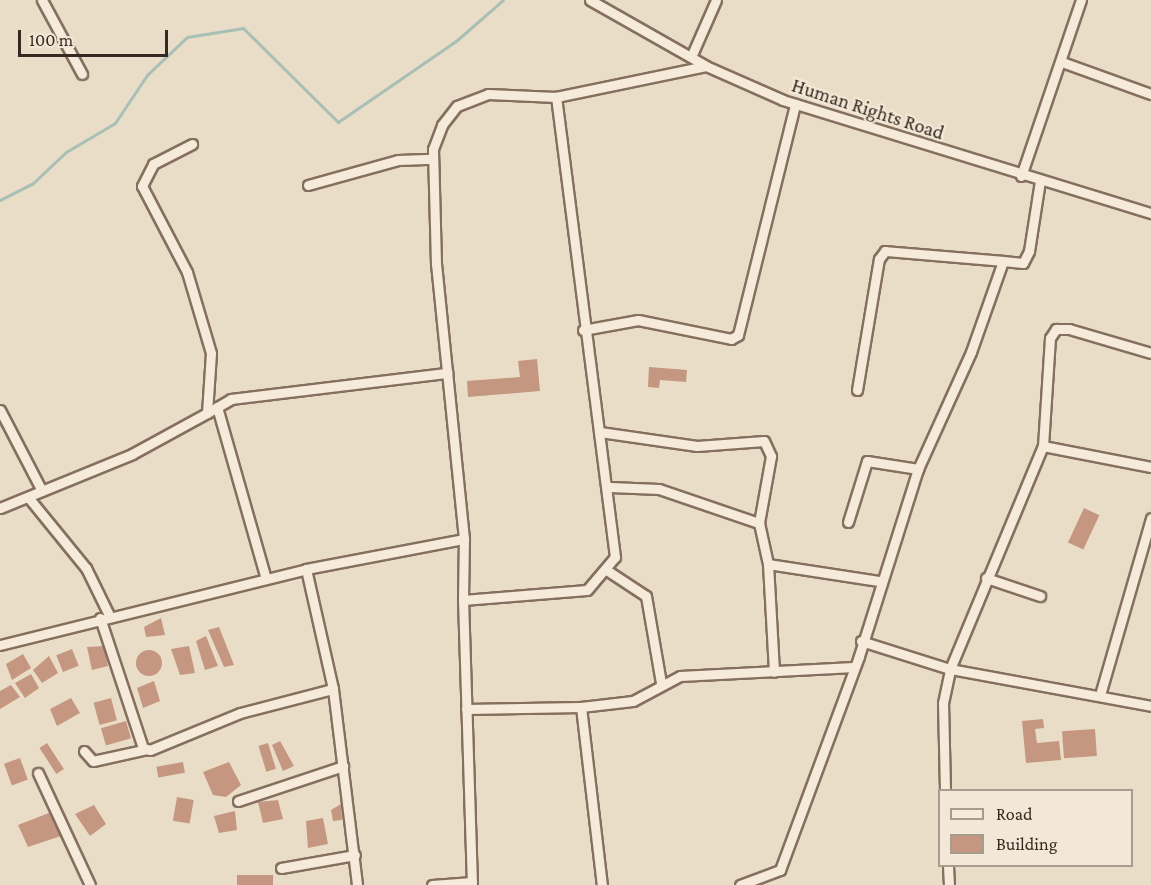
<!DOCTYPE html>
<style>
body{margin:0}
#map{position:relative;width:1151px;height:885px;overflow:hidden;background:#eaddc8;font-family:"Crimson Pro",serif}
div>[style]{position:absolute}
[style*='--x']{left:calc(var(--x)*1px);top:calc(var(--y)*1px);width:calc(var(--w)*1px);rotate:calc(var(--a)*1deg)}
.stream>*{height:3px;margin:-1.5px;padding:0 1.5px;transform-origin:1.5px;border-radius:1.5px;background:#a8bfb6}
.building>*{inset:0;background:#c59781;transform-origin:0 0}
.round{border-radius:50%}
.roads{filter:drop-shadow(2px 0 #856f5e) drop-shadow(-2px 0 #856f5e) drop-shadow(0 2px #856f5e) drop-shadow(0 -2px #856f5e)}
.minor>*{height:9px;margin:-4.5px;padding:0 4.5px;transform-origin:4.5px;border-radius:4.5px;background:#f6ebda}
span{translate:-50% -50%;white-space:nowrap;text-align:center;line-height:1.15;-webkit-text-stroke:4.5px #f3e8d7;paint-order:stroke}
.street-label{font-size:20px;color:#362921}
.legend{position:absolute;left:938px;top:789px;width:195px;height:78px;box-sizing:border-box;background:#f3e8d7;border:2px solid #a79c8e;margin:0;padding:8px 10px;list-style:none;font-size:18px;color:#362921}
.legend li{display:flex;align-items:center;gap:12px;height:30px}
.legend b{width:30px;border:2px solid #a79c8e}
.scale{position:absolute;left:18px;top:30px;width:150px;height:27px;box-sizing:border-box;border:3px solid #362921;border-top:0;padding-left:8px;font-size:18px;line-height:21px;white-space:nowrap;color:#362921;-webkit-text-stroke:4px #f3e8d7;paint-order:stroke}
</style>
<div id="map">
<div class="stream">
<div style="--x:0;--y:200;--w:36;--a:-27"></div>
<div style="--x:32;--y:184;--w:47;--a:-43.3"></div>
<div style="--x:66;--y:152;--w:57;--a:-30.6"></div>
<div style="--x:115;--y:123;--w:58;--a:-56.3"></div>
<div style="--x:147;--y:75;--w:55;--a:-43.5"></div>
<div style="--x:187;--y:37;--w:57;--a:-9.1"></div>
<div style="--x:243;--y:28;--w:134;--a:44.7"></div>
<div style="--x:338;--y:122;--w:143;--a:-34.5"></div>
<div style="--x:456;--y:41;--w:62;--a:-41.1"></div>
</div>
<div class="building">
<div style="clip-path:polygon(537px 359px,540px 391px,468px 397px,467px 381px,520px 377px,518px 361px)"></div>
<div style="clip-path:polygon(649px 367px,687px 370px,686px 382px,660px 380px,659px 388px,648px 387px)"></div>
<div style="left:1084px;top:508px;width:17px;height:38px;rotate:25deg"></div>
<div style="clip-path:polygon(161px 618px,165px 635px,146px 637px,144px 627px)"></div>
<div style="clip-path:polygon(219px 627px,234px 665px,224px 667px,208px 630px)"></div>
<div style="clip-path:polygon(206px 636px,218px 666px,205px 670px,196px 641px)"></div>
<div style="clip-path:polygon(104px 646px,108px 666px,92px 670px,87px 647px)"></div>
<div style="clip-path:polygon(189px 646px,195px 673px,180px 675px,171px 649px)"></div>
<div style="left:72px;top:649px;width:18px;height:17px;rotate:68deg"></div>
<div class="round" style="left:136px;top:650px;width:26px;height:26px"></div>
<div style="clip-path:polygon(23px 654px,31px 668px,12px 680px,6px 664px)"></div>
<div style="clip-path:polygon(49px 656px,58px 673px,42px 683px,33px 670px)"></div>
<div style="clip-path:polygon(31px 674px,39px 688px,25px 698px,15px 683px)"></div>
<div style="clip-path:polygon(154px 681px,160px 701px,143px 708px,137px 688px)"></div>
<div style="clip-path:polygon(11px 685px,20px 697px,0 709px,0 691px)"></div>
<div style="clip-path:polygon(71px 698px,80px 713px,57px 726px,50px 709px)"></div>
<div style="left:111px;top:698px;width:23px;height:18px;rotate:75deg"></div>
<div style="clip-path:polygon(1043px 719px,1044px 728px,1035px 729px,1037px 743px,1059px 741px,1061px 760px,1026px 763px,1022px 721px)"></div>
<div style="left:126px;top:721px;width:18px;height:26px;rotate:74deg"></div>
<div style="left:1095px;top:729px;width:27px;height:33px;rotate:86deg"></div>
<div style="clip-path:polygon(280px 741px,294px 766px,283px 771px,272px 745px)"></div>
<div style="left:47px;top:743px;width:31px;height:9px;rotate:57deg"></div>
<div style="left:268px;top:743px;width:27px;height:10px;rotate:73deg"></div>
<div style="left:20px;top:758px;width:23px;height:17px;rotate:70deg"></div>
<div style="left:183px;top:762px;width:11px;height:27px;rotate:80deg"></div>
<div style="clip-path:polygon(229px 762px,241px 785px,226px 797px,213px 795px,203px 772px)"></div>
<div style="left:177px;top:797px;width:17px;height:24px;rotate:10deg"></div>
<div style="clip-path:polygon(278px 800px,283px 819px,263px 823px,258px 802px)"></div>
<div style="clip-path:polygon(341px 804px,342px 820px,333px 821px,331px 810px)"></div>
<div style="clip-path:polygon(94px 805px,106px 824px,90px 836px,75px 814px)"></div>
<div style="clip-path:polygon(54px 811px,61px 836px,28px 847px,18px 825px)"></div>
<div style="clip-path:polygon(235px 811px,237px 830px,219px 833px,214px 816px)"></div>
<div style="clip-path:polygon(323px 818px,328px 844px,308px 848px,306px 821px)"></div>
<div style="left:237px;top:875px;width:36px;height:10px"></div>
</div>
<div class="roads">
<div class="minor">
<div style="--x:42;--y:0;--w:84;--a:61.6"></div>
<div style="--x:590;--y:0;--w:133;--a:29.6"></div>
<div style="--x:706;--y:66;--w:84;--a:23.8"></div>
<div style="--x:783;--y:100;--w:385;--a:17.1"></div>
<div style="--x:691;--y:57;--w:62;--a:-66.3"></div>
<div style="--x:1062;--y:62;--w:95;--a:19.8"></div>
<div style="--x:1021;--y:176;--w:186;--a:-71.2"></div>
<div style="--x:308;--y:185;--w:93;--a:-15.5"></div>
<div style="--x:398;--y:160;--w:35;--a:-2"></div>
<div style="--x:583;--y:330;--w:56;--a:-10.3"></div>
<div style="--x:638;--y:320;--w:95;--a:11.5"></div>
<div style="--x:731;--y:339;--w:8;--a:-30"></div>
<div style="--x:738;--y:335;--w:238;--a:-76.1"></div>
<div style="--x:857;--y:390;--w:133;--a:-80.5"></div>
<div style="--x:879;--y:259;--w:10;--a:-53"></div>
<div style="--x:885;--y:251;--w:118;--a:4.8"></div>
<div style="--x:217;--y:407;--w:175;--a:74.1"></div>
<div style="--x:0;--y:410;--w:91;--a:62.6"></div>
<div style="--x:207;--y:413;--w:28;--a:-30"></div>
<div style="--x:231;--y:399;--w:218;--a:-6.9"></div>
<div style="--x:600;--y:432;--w:98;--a:8.2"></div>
<div style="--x:697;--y:446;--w:67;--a:-4.3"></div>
<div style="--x:764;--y:441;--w:17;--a:65"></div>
<div style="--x:771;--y:456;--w:68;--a:100.2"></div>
<div style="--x:1043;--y:446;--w:110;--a:11"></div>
<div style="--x:610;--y:487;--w:49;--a:2.3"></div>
<div style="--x:659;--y:489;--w:106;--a:18.8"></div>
<div style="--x:759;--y:523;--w:42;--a:77.6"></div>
<div style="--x:768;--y:564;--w:108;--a:86.8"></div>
<div style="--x:28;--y:497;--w:92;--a:50.8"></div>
<div style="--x:86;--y:568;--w:52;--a:63.9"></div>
<div style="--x:0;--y:508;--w:143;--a:-22.2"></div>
<div style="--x:132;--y:454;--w:85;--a:-28.7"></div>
<div style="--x:207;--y:413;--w:60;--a:-86.2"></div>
<div style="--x:211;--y:353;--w:84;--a:-106.5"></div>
<div style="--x:187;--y:272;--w:97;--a:-117.6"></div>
<div style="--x:142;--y:186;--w:25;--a:-63"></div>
<div style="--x:153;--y:164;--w:44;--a:-27.1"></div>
<div style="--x:848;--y:522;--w:64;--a:-72.7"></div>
<div style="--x:867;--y:461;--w:52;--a:8.9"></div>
<div style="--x:768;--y:564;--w:112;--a:8.7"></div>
<div style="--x:306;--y:569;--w:161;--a:-10.8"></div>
<div style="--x:608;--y:571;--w:45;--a:33.3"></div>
<div style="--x:646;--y:596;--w:88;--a:80.2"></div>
<div style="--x:986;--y:578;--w:57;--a:18.4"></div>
<div style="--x:463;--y:600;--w:61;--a:-89.1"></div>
<div style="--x:464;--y:539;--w:276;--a:-95.8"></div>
<div style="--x:436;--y:264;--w:115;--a:-91.5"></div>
<div style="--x:433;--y:149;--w:26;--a:-69"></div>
<div style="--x:442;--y:125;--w:24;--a:-52"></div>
<div style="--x:457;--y:106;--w:33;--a:-21"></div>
<div style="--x:488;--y:94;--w:68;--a:2.5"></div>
<div style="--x:556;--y:97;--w:153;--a:-11.7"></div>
<div style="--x:100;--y:618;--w:137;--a:71.7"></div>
<div style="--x:143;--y:748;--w:7;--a:16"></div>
<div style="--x:150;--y:750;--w:97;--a:-22.3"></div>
<div style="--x:240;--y:713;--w:96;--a:-14.5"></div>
<div style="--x:861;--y:641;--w:93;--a:17.5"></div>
<div style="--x:950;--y:669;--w:204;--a:10.4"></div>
<div style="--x:0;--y:645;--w:315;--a:-13.9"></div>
<div style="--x:306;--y:569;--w:123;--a:77.3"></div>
<div style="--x:333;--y:689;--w:197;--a:83"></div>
<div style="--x:1100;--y:695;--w:184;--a:-73.9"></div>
<div style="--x:581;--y:707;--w:179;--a:83.3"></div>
<div style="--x:466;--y:709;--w:115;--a:-1"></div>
<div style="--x:581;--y:707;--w:52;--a:-6.6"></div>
<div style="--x:633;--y:701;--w:53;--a:-28"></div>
<div style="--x:680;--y:676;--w:174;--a:-3"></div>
<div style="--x:84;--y:751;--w:13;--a:48"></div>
<div style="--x:93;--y:761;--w:55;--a:-12.5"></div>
<div style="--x:38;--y:773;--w:123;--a:65.1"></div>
<div style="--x:945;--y:790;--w:87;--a:-91.3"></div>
<div style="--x:943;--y:703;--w:35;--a:-78"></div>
<div style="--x:950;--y:669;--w:242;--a:-67.4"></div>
<div style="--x:1043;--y:446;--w:108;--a:-86.3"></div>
<div style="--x:1050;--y:338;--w:11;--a:-56"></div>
<div style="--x:1056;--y:329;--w:13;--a:0"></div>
<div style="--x:1069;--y:329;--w:85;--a:16.3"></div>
<div style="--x:238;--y:801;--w:111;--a:-18.4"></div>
<div style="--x:948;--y:866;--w:19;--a:87"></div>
<div style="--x:281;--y:868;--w:75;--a:-10"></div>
<div style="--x:432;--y:885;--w:40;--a:-4.3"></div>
<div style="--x:472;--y:885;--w:285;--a:-91.8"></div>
<div style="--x:463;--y:600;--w:124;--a:-4.6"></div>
<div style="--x:587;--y:590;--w:43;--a:-49.7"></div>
<div style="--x:615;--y:557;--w:464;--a:-97.3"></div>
<div style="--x:740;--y:885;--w:43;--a:-20.6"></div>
<div style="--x:780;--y:870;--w:228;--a:-69.7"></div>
<div style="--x:859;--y:656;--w:196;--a:-72.5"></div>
<div style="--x:918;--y:469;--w:128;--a:-65.6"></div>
<div style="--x:971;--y:352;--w:96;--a:-70.6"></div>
<div style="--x:1003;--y:261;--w:20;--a:6"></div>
<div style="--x:1023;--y:263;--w:13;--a:-63"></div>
<div style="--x:1029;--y:251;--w:71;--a:-81.1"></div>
</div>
</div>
<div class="street-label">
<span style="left:868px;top:109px;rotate:18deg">Human Rights Road</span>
</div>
<ul class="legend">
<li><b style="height:8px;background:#f6ebda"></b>Road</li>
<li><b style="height:16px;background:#c59781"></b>Building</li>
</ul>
<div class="scale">100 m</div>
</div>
